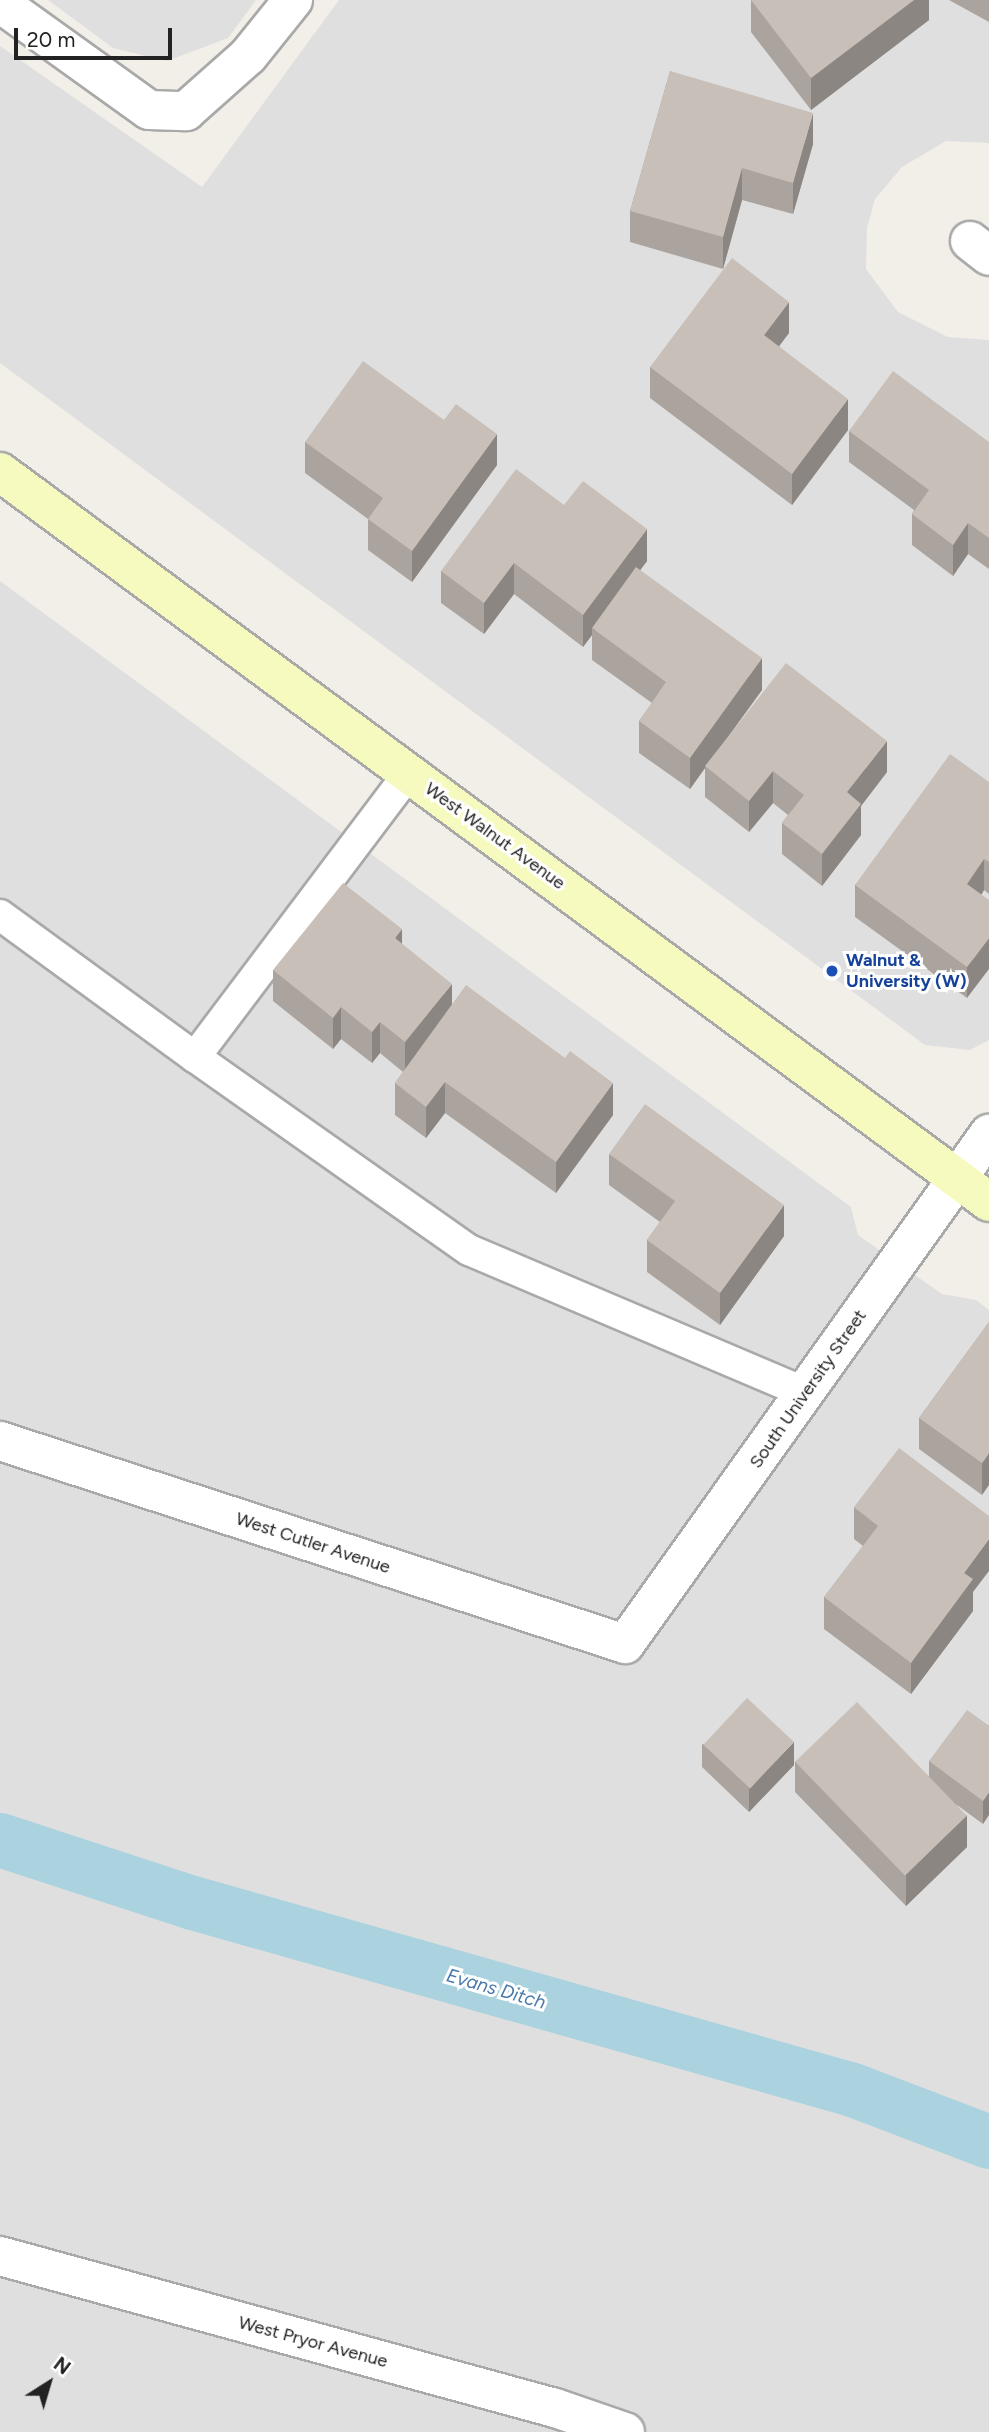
<!DOCTYPE html>
<style>
body{margin:0}
#map{position:relative;width:989px;height:2432px;overflow:hidden;background:#f2efe9;font-family:Figtree,sans-serif}
div>[style]{position:absolute}
[style*='--x']{left:calc(var(--x)*1px);top:calc(var(--y)*1px);width:calc(var(--w)*1px);rotate:calc(var(--a)*1deg)}
.residential>*{inset:0;background:#e0dfdf}
.canal>*{height:54px;margin:-27px;padding:0 27px;transform-origin:27px;border-radius:27px;background:#aad3df}
.roads{filter:drop-shadow(2px 0 #a9a9a9) drop-shadow(-2px 0 #a9a9a9) drop-shadow(0 2px #a9a9a9) drop-shadow(0 -2px #a9a9a9)}
.lane>*{height:30px;margin:-15px;padding:0 15px;transform-origin:15px;border-radius:15px;background:#fff}
.street>*{height:38px;margin:-19px;padding:0 19px;transform-origin:19px;border-radius:19px;background:#fff}
.secondary>*{height:38px;margin:-19px;padding:0 19px;transform-origin:19px;border-radius:19px;background:#f7fabf}
.wall>*{inset:0;background:#aba49e}
.shaded-wall>*{inset:0;background:#8b8681}
.building>*{inset:0;background:#c7bfb8;transform-origin:0 0}
.dots>*{width:19px;height:19px;translate:-50% -50%;box-sizing:border-box;border:4px solid #fff;border-radius:50%}
span{translate:-50% -50%;white-space:nowrap;text-align:center;line-height:1.15;-webkit-text-stroke:6px #fff;paint-order:stroke}
.street-label{font-size:18px;color:#222}
.transit-label{font-size:18px;color:#164399;font-weight:700}
.left{translate:0 -50%;text-align:left}
.water-label{font-size:19px;color:#4a7aab;font-style:italic}
.north{position:absolute;left:14px;top:2348px;width:70px;height:70px;-webkit-text-stroke:5px #fff;paint-order:stroke;rotate:37deg;font-size:19px;font-weight:700;line-height:28px;text-align:center;color:#222}
.north::after{content:'';display:block;margin:auto;width:24px;height:32px;background:#222;clip-path:polygon(50% 0,100% 100%,50% 72%,0 100%)}
.scale{position:absolute;left:14px;top:28px;width:158px;height:32px;box-sizing:border-box;border:4px solid #222;border-top:0;padding-left:9px;font-size:21px;line-height:24px;white-space:nowrap;color:#222;-webkit-text-stroke:5px #fff;paint-order:stroke}
</style>
<div id="map">
<div class="residential">
<div style="clip-path:polygon(48px 0,256px 0,228px 38px,167px 61px,113px 48px)"></div>
<div style="clip-path:polygon(339px 0,989px 0,989px 143px,946px 141px,902px 167px,875px 199px,867px 228px,866px 269px,898px 312px,948px 337px,989px 340px,989px 1040px,970px 1050px,925px 1045px,0 363px,0 46px,202px 187px)"></div>
<div style="clip-path:polygon(0 581px,851px 1207px,858px 1235px,942px 1294px,976px 1300px,989px 1310px,989px 2432px,0 2432px)"></div>
</div>
<div class="canal">
<div style="--x:0;--y:1840;--w:203;--a:18.1"></div>
<div style="--x:193;--y:1903;--w:686;--a:15.82"></div>
<div style="--x:853;--y:2090;--w:146;--a:20.9"></div>
</div>
<div class="roads">
<div class="lane">
<div style="--x:409;--y:773;--w:356;--a:127"></div>
<div style="--x:195;--y:1057;--w:335;--a:35.2"></div>
<div style="--x:469;--y:1250;--w:366;--a:23"></div>
<div style="--x:0;--y:915;--w:241;--a:36.1"></div>
</div>
<div class="street">
<div style="--x:0;--y:3;--w:183;--a:35.7"></div>
<div style="--x:149;--y:110;--w:37;--a:2"></div>
<div style="--x:186;--y:111;--w:83;--a:-41.6"></div>
<div style="--x:248;--y:56;--w:72;--a:-51.2"></div>
<div style="--x:970;--y:241;--w:24;--a:38"></div>
<div style="--x:0;--y:1441;--w:657;--a:17.99"></div>
<div style="--x:625;--y:1644;--w:627;--a:-54.48"></div>
<div style="--x:0;--y:2256;--w:575;--a:15.32"></div>
<div style="--x:555;--y:2408;--w:74;--a:18.9"></div>
</div>
<div class="secondary">
<div style="--x:0;--y:472;--w:1229;--a:36.43"></div>
</div>
</div>
<div class="wall">
<div style="clip-path:polygon(751px 0,929px 0,929px 20px,811px 110px,751px 32px)"></div>
<div style="clip-path:polygon(949px 0,989px 0,989px 22px)"></div>
<div style="clip-path:polygon(670px 71px,813px 144px,793px 214px,742px 200px,723px 269px,630px 242px,630px 211px)"></div>
<div style="clip-path:polygon(789px 333px,779px 346px,848px 430px,792px 505px,650px 398px,650px 367px)"></div>
<div style="clip-path:polygon(849px 431px,989px 442px,989px 569px,968px 554px,953px 576px,912px 545px,912px 514px,914px 510px,849px 462px)"></div>
<div style="clip-path:polygon(305px 442px,497px 465px,412px 582px,368px 550px,368px 519px,305px 473px)"></div>
<div style="clip-path:polygon(564px 505px,647px 561px,640px 570px,762px 690px,725px 741px,887px 772px,861px 806px,861px 835px,822px 886px,782px 854px,782px 823px,788px 815px,773px 803px,749px 832px,705px 797px,705px 768px,690px 789px,639px 753px,639px 721px,652px 703px,592px 660px,592px 635px,583px 647px,514px 594px,484px 634px,441px 603px,441px 571px)"></div>
<div style="clip-path:polygon(989px 782px,989px 894px,984px 890px,982px 894px,967px 998px,855px 917px,855px 885px)"></div>
<div style="clip-path:polygon(402px 944px,452px 1005px,613px 1115px,556px 1193px,445px 1113px,426px 1138px,395px 1115px,395px 1083px,403px 1072px,380px 1053px,372px 1063px,341px 1039px,333px 1049px,273px 1001px,273px 970px)"></div>
<div style="clip-path:polygon(609px 1154px,784px 1236px,720px 1325px,647px 1272px,647px 1240px,660px 1222px,609px 1185px)"></div>
<div style="clip-path:polygon(989px 1322px,982px 1495px,919px 1449px,919px 1418px)"></div>
<div style="clip-path:polygon(854px 1507px,973px 1592px,973px 1611px,911px 1694px,824px 1629px,824px 1597px,863px 1546px,854px 1539px)"></div>
<div style="clip-path:polygon(988px 1725px,983px 1824px,957px 1805px,967px 1847px,906px 1906px,795px 1792px,795px 1761px,929px 1776px,929px 1761px)"></div>
<div style="clip-path:polygon(702px 1744px,794px 1765px,749px 1812px,702px 1767px)"></div>
</div>
<div class="shaded-wall">
<div style="clip-path:polygon(914px 0,929px 0,929px 20px,811px 110px,811px 78px)"></div>
<div style="clip-path:polygon(813px 113px,813px 144px,793px 214px,793px 183px)"></div>
<div style="clip-path:polygon(742px 168px,742px 200px,723px 269px,723px 237px)"></div>
<div style="clip-path:polygon(789px 302px,789px 333px,764px 366px,764px 335px)"></div>
<div style="clip-path:polygon(848px 399px,848px 430px,792px 505px,792px 474px)"></div>
<div style="clip-path:polygon(497px 434px,497px 465px,412px 582px,412px 551px)"></div>
<div style="clip-path:polygon(968px 523px,968px 554px,953px 576px,953px 545px)"></div>
<div style="clip-path:polygon(647px 529px,647px 561px,595px 631px,592px 628px,592px 635px,583px 647px,583px 615px)"></div>
<div style="clip-path:polygon(514px 563px,514px 594px,484px 634px,484px 603px)"></div>
<div style="clip-path:polygon(762px 658px,762px 690px,706px 767px,705px 766px,705px 768px,690px 789px,690px 758px)"></div>
<div style="clip-path:polygon(887px 741px,887px 772px,861px 806px,861px 835px,822px 886px,822px 854px,847px 792px)"></div>
<div style="clip-path:polygon(773px 771px,773px 803px,749px 832px,749px 801px)"></div>
<div style="clip-path:polygon(984px 859px,984px 890px,967px 915px,967px 884px)"></div>
<div style="clip-path:polygon(402px 929px,402px 961px,395px 938px)"></div>
<div style="clip-path:polygon(989px 938px,989px 969px,967px 998px,967px 967px)"></div>
<div style="clip-path:polygon(452px 984px,452px 1016px,405px 1073px,405px 1042px)"></div>
<div style="clip-path:polygon(341px 1007px,341px 1039px,333px 1049px,333px 1018px)"></div>
<div style="clip-path:polygon(380px 1022px,380px 1053px,372px 1063px,372px 1032px)"></div>
<div style="clip-path:polygon(445px 1082px,445px 1113px,426px 1138px,426px 1107px)"></div>
<div style="clip-path:polygon(613px 1083px,613px 1115px,556px 1193px,556px 1162px)"></div>
<div style="clip-path:polygon(784px 1205px,784px 1236px,720px 1325px,720px 1293px)"></div>
<div style="clip-path:polygon(989px 1453px,989px 1485px,982px 1495px,982px 1463px)"></div>
<div style="clip-path:polygon(989px 1539px,989px 1571px,973px 1592px,973px 1611px,911px 1694px,911px 1663px,964px 1573px)"></div>
<div style="clip-path:polygon(794px 1742px,794px 1765px,749px 1812px,749px 1789px)"></div>
<div style="clip-path:polygon(989px 1792px,989px 1815px,983px 1824px,983px 1801px)"></div>
<div style="clip-path:polygon(967px 1815px,967px 1847px,906px 1906px,906px 1875px)"></div>
</div>
<div class="building">
<div style="clip-path:polygon(751px 0,914px 0,811px 78px)"></div>
<div style="clip-path:polygon(670px 71px,813px 113px,793px 183px,742px 168px,723px 237px,630px 211px)"></div>
<div style="clip-path:polygon(732px 258px,789px 302px,764px 335px,848px 399px,792px 474px,650px 367px)"></div>
<div style="clip-path:polygon(363px 361px,444px 420px,456px 404px,497px 434px,412px 551px,368px 519px,383px 498px,305px 442px)"></div>
<div style="clip-path:polygon(893px 371px,989px 442px,989px 538px,968px 523px,953px 545px,912px 514px,929px 490px,849px 431px)"></div>
<div style="clip-path:polygon(516px 469px,564px 505px,583px 481px,647px 529px,583px 615px,514px 563px,484px 603px,441px 571px)"></div>
<div style="clip-path:polygon(636px 567px,762px 658px,690px 758px,639px 721px,666px 682px,592px 628px)"></div>
<div style="clip-path:polygon(786px 663px,887px 741px,847px 792px,861px 804px,822px 854px,782px 823px,804px 795px,773px 771px,749px 801px,705px 766px)"></div>
<div style="clip-path:polygon(950px 754px,989px 782px,989px 862px,984px 859px,967px 884px,989px 900px,989px 938px,967px 967px,855px 885px)"></div>
<div style="clip-path:polygon(343px 883px,402px 929px,395px 938px,452px 984px,405px 1042px,380px 1022px,372px 1032px,341px 1007px,333px 1018px,273px 970px)"></div>
<div style="clip-path:polygon(466px 985px,565px 1058px,570px 1051px,613px 1083px,556px 1162px,445px 1082px,426px 1107px,395px 1083px)"></div>
<div style="clip-path:polygon(645px 1104px,784px 1205px,720px 1293px,647px 1240px,675px 1201px,609px 1154px)"></div>
<div style="clip-path:polygon(989px 1322px,989px 1453px,982px 1463px,919px 1418px)"></div>
<div style="clip-path:polygon(899px 1448px,989px 1516px,989px 1539px,964px 1573px,973px 1579px,911px 1663px,824px 1597px,878px 1526px,854px 1507px)"></div>
<div style="left:747px;top:1698px;width:64px;height:64px;rotate:43deg"></div>
<div style="left:857px;top:1702px;width:158px;height:86px;rotate:46deg"></div>
<div style="clip-path:polygon(967px 1710px,988px 1725px,989px 1725px,989px 1792px,983px 1801px,929px 1761px)"></div>
</div>
<div class="dots">
<div style="left:832px;top:971px;background:#1a4fb4"></div>
</div>
<div class="street-label">
<span style="left:495px;top:836px;rotate:36deg">West Walnut Avenue</span>
<span style="left:808px;top:1389px;rotate:-55deg">South University Street</span>
<span style="left:313px;top:1543px;rotate:18deg">West Cutler Avenue</span>
<span style="left:313px;top:2342px;rotate:15deg">West Pryor Avenue</span>
</div>
<div class="transit-label">
<span class="left" style="left:846px;top:971px">Walnut &amp;<br>University (W)</span>
</div>
<div class="water-label">
<span style="left:496px;top:1989px;rotate:16deg">Evans Ditch</span>
</div>
<div class="north">N</div>
<div class="scale">20 m</div>
</div>
